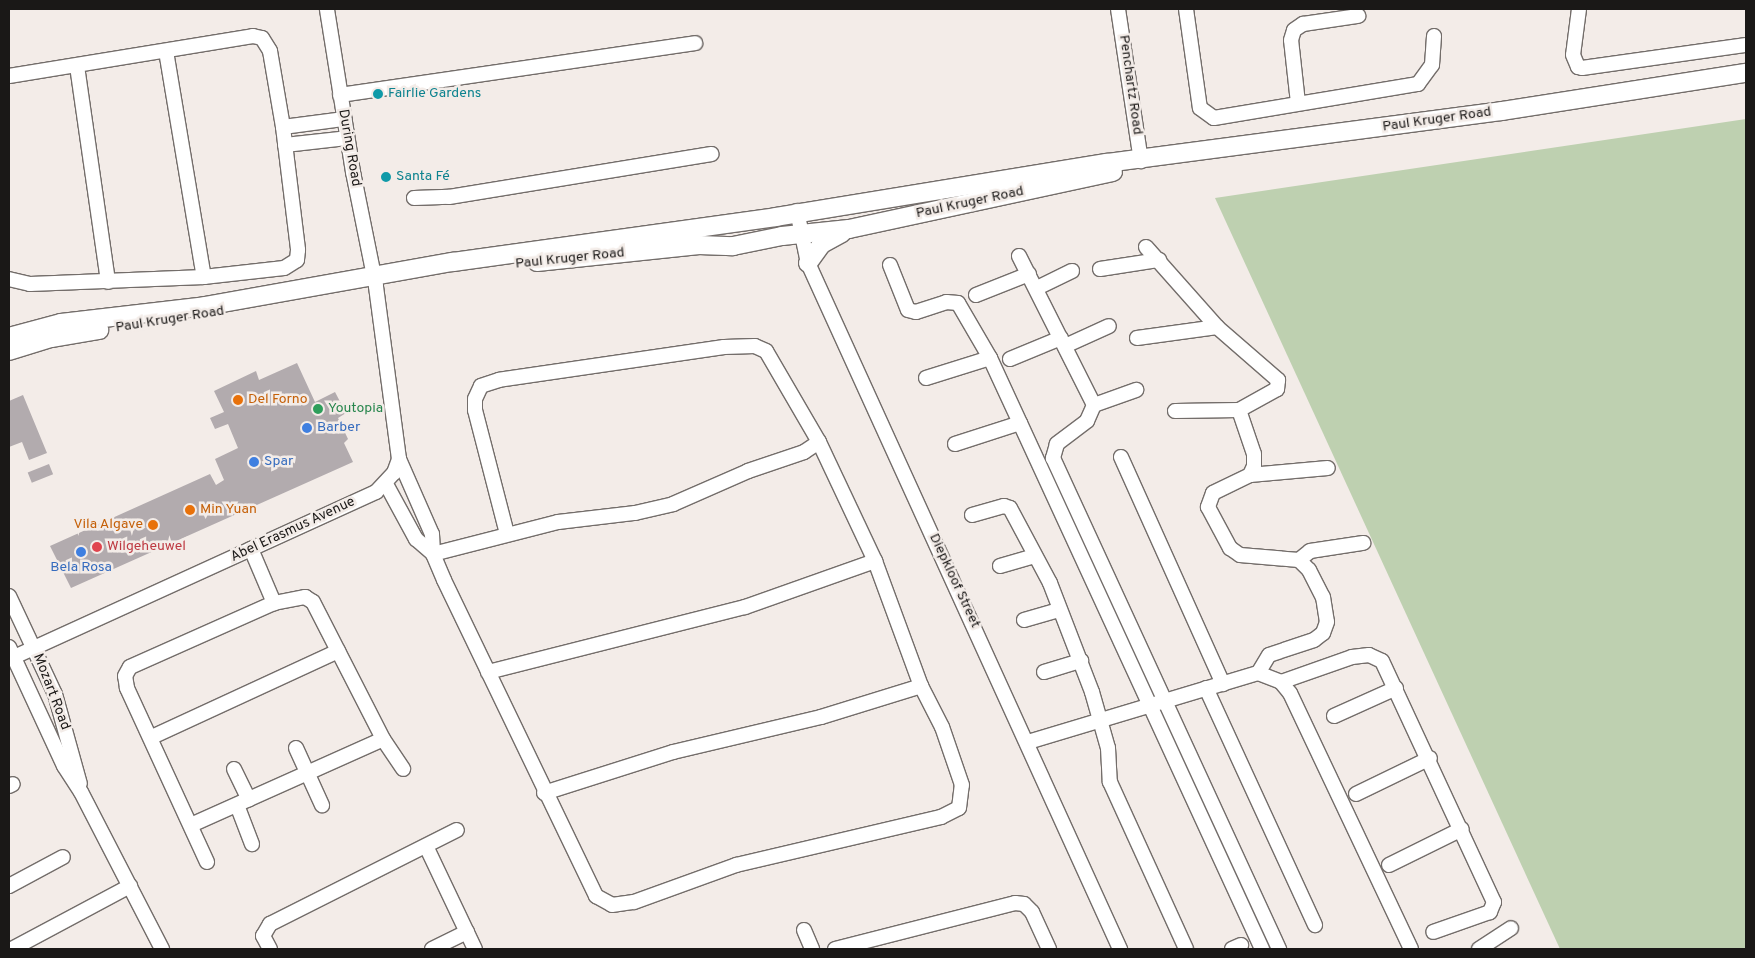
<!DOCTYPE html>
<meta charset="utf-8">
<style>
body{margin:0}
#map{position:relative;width:1755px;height:958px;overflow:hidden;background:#f3ece8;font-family:Overpass,sans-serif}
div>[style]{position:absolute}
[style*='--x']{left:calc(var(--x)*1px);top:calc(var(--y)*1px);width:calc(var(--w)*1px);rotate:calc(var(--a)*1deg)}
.green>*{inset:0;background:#bed0b0}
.building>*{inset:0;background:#b2abae;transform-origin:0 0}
.roads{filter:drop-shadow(1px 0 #736d6a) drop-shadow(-1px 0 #736d6a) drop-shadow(0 1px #736d6a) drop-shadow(0 -1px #736d6a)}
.minor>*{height:14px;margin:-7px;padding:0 7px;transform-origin:7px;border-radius:7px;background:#fff}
.tertiary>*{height:18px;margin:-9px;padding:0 9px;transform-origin:9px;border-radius:9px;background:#fff}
.dots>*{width:14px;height:14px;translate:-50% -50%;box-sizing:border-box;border:2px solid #f3ece8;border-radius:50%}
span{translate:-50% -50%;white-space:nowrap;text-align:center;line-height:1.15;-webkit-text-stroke:5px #f3ece8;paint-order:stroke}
.street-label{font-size:14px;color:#1a1817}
.culture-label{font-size:14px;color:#0d838f}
.left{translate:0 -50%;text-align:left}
.food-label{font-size:14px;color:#c56008}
.right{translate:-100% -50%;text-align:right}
.leisure-label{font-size:14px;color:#27864d}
.shop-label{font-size:14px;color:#366cbe}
.health-label{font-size:14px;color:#be3a42}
.frame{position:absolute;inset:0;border:10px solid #1a1817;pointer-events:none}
</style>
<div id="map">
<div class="green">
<div style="clip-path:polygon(1746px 119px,1746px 949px,1560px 949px,1215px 198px)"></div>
</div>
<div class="building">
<div style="left:390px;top:174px;width:4px;height:8px;rotate:90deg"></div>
<div style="clip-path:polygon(297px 363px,315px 402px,335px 392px,346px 413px,338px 418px,348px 439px,344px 443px,353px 462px,71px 588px,50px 546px,210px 474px,216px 485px,224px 480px,215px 459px,238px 448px,228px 424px,215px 429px,210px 418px,224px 412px,214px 391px,256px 371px,259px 380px)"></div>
<div style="clip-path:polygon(23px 395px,47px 453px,29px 460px,22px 442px,9px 447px,9px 401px)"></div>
<div style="left:49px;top:464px;width:11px;height:23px;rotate:68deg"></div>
</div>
<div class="roads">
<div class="minor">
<div style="--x:1118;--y:9;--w:154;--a:81.4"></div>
<div style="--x:1186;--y:9;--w:100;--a:82"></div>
<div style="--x:1200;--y:108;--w:17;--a:36"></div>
<div style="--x:1214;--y:118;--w:207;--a:-9.5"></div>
<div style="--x:1418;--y:84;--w:24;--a:-54"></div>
<div style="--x:1432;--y:65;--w:29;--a:-86"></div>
<div style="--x:1579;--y:9;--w:46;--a:97.4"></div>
<div style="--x:1573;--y:55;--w:13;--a:67"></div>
<div style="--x:1578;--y:67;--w:4;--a:14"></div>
<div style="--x:1582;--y:68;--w:166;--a:-8"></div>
<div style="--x:166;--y:51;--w:229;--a:80.5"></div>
<div style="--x:77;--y:66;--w:218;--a:81.8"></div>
<div style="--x:9;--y:76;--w:247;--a:-9.3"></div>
<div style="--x:253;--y:36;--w:9;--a:13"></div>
<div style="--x:262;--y:38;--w:15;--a:58"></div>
<div style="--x:270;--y:51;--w:77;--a:80.3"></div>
<div style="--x:283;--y:127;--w:124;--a:83"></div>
<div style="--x:298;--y:250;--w:10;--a:96"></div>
<div style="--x:297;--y:260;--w:15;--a:148"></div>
<div style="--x:284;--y:268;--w:81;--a:173.6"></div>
<div style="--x:204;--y:277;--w:174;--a:177.7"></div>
<div style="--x:30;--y:284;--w:22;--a:-167"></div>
<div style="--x:340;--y:95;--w:359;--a:-8.3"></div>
<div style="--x:1298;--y:103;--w:63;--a:-96.3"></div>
<div style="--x:1291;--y:40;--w:10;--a:-73"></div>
<div style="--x:1294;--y:30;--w:11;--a:-34"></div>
<div style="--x:1303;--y:24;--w:56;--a:-8.3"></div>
<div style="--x:283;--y:127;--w:62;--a:-7.5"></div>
<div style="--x:285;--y:145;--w:62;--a:-6.4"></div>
<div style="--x:414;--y:198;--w:35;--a:-2"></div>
<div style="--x:449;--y:197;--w:266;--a:-9.3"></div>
<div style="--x:797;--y:211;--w:53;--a:78.1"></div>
<div style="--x:808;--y:263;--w:754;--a:65.54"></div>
<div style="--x:1146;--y:247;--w:107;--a:48.4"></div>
<div style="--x:1217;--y:327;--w:81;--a:41"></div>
<div style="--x:1278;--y:380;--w:9;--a:96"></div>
<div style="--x:1277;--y:389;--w:43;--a:151.1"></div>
<div style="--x:1239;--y:410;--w:46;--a:71.2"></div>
<div style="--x:1254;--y:454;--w:12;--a:90"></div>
<div style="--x:1254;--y:466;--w:10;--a:114"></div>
<div style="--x:1250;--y:475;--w:41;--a:154.1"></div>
<div style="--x:1213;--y:493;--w:15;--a:110"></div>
<div style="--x:1208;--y:507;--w:47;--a:61.8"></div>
<div style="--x:1230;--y:548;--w:12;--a:35"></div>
<div style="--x:1240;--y:555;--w:59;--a:4.8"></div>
<div style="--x:1299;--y:560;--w:14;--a:45"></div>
<div style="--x:1309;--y:570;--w:30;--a:63"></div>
<div style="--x:1323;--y:597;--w:25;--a:81"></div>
<div style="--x:1327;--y:622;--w:12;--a:110"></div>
<div style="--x:1323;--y:633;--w:11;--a:142"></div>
<div style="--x:1314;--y:640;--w:47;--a:161.6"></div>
<div style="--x:1269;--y:655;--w:21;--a:121"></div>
<div style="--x:1019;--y:256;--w:167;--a:63.3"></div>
<div style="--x:1094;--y:405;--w:17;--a:114"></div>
<div style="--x:1087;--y:421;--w:38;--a:143"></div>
<div style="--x:1057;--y:444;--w:15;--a:106"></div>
<div style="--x:1053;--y:458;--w:541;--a:65.28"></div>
<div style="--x:890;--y:265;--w:48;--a:68.2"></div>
<div style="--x:908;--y:310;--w:8;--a:14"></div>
<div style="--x:916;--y:312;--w:32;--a:-18"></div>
<div style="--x:946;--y:302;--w:12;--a:5"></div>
<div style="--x:958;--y:303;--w:64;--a:59.8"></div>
<div style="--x:1100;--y:269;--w:60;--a:-8.7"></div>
<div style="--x:1037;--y:288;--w:39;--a:-26"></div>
<div style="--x:976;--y:295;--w:57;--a:-21.6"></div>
<div style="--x:1137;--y:338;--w:81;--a:-7.8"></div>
<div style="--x:1065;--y:346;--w:48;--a:-24.4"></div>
<div style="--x:1010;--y:359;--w:55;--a:-22.4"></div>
<div style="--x:926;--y:378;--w:67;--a:-17.4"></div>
<div style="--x:990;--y:358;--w:72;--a:65.2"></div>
<div style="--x:1094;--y:405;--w:45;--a:-19.7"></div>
<div style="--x:1175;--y:411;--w:64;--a:-0.9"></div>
<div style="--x:955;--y:444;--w:68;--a:-17.9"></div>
<div style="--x:1020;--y:423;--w:579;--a:65.29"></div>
<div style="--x:1121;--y:457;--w:249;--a:65.8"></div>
<div style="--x:399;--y:459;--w:82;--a:66.3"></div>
<div style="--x:432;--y:534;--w:20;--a:87"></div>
<div style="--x:433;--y:554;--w:28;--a:67"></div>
<div style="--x:444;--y:580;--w:351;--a:64.3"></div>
<div style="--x:596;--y:896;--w:18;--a:29"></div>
<div style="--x:612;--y:905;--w:22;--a:-8"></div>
<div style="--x:634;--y:902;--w:109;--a:-19.9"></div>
<div style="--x:736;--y:865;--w:211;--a:-13.2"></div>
<div style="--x:941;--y:817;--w:20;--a:-27"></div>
<div style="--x:959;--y:808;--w:23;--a:-83"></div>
<div style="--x:962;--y:785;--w:61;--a:-109"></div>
<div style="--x:942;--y:727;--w:46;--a:-117.1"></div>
<div style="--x:921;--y:686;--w:133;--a:-110.2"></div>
<div style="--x:875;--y:561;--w:132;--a:-115.2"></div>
<div style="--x:819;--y:442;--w:105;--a:-120.2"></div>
<div style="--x:766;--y:351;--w:12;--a:-156"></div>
<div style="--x:755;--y:346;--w:31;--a:178"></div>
<div style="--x:724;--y:347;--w:227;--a:171.7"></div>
<div style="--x:499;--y:380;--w:19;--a:162"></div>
<div style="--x:481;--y:386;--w:14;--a:115"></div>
<div style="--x:475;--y:399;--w:11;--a:90"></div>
<div style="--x:475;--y:410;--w:128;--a:75.5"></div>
<div style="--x:1250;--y:475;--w:78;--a:-5.1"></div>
<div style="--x:386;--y:484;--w:63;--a:61.4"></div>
<div style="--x:416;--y:539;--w:23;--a:41"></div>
<div style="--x:433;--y:554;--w:129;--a:-14.4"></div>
<div style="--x:558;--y:522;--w:78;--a:-6.7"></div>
<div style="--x:635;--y:513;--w:39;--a:-13"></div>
<div style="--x:673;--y:504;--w:82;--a:-23.7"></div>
<div style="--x:748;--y:471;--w:59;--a:-18.7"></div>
<div style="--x:804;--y:452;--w:18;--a:-34"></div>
<div style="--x:972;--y:515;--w:33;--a:-16"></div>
<div style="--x:1004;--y:506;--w:6;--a:18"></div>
<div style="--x:1010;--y:508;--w:85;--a:61.9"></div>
<div style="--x:1050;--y:583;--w:117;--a:68.9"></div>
<div style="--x:1092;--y:692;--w:58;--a:74.1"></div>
<div style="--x:1108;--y:748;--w:34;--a:87"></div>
<div style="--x:1110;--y:782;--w:183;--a:65.5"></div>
<div style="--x:251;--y:549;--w:59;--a:66.9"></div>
<div style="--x:1299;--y:560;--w:14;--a:-39"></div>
<div style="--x:1310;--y:551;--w:54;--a:-8.6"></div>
<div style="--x:1000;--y:566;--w:36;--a:-16"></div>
<div style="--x:9;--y:596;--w:108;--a:64.9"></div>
<div style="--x:55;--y:694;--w:93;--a:74.5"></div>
<div style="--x:1024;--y:620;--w:37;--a:-16"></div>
<div style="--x:9;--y:647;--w:131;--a:65.2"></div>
<div style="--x:64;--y:766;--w:31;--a:57"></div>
<div style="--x:81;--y:792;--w:177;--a:62.7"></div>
<div style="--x:14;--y:657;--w:398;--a:-24.5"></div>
<div style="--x:376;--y:492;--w:26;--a:-47"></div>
<div style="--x:394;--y:473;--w:15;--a:-70"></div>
<div style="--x:399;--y:459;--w:175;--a:-97.6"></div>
<div style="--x:376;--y:286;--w:116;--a:-101.4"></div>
<div style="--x:353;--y:172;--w:165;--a:-99.1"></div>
<div style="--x:488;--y:672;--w:265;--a:-14.2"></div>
<div style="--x:745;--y:607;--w:138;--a:-19.5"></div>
<div style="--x:1044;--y:672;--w:39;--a:-17"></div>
<div style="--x:1281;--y:682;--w:75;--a:-19.4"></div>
<div style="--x:1352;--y:657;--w:17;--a:-7"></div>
<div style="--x:1369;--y:655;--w:14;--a:25"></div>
<div style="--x:1382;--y:661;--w:266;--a:65.1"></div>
<div style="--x:1494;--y:902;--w:11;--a:112"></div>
<div style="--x:1490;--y:912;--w:60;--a:160.7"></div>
<div style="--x:1206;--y:688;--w:261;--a:65.3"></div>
<div style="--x:1334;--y:716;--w:68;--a:-24.3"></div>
<div style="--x:152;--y:737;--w:205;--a:-24.8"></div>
<div style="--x:1028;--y:742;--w:240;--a:-16.7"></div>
<div style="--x:1258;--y:673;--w:25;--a:21"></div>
<div style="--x:1281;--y:682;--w:14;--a:51"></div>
<div style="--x:1290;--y:693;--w:283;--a:64.7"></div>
<div style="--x:296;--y:748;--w:63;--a:65.5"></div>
<div style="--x:234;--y:769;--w:34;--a:64"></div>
<div style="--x:9;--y:786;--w:4;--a:-27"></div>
<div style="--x:544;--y:793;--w:135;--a:-17.6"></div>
<div style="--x:673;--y:752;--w:152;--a:-13.3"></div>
<div style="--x:821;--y:717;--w:105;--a:-17.2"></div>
<div style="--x:1356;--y:794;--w:82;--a:-25.9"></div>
<div style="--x:237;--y:805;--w:42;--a:69"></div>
<div style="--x:191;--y:825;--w:210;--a:-24.1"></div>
<div style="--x:426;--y:846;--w:114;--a:64.6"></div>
<div style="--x:207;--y:862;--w:192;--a:-114.7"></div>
<div style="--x:127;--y:688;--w:12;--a:-99"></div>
<div style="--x:125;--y:676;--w:10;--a:-61"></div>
<div style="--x:130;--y:667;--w:158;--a:-24"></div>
<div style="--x:274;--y:603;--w:32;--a:-11"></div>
<div style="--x:305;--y:597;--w:9;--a:32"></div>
<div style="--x:313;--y:602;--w:154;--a:62.9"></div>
<div style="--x:383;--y:739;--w:36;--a:56"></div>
<div style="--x:1389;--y:865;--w:81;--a:-26.3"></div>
<div style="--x:9;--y:886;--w:61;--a:-28.2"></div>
<div style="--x:804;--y:930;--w:21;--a:67"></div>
<div style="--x:12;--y:949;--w:134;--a:-28.1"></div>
<div style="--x:270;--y:949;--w:15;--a:-118"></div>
<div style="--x:263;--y:936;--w:14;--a:-60"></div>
<div style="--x:270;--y:924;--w:209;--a:-26.7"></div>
<div style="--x:432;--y:949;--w:39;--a:-26"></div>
<div style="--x:835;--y:949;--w:186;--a:-14.3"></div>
<div style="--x:1015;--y:903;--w:9;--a:6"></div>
<div style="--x:1024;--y:904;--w:11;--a:45"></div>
<div style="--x:1032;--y:912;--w:41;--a:65.3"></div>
<div style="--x:1232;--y:949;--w:10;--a:-24"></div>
<div style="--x:1479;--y:949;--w:38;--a:-33"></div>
</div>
<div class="tertiary">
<div style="--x:537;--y:262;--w:163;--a:-6"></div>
<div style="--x:699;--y:245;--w:34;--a:2"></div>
<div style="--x:733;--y:246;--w:50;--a:-11.5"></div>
<div style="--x:782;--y:236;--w:67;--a:-6"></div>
<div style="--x:849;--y:229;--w:270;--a:-12.2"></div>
<div style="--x:808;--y:263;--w:24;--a:-54"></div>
<div style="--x:822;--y:244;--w:23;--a:-29"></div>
<div style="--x:9;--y:337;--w:54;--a:-15.1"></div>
<div style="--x:61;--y:323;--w:145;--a:-6.7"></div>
<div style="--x:205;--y:306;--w:252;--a:-10.1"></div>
<div style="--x:453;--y:262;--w:326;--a:-7.9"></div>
<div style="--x:776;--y:217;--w:335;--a:-9.3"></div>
<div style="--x:1107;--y:163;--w:398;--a:-7.5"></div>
<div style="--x:1502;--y:111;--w:247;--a:-8.9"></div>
<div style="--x:9;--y:351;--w:44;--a:-17.2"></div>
<div style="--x:51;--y:338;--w:49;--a:-9.5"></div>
</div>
</div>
<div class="dots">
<div style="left:378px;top:94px;background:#0f9aa8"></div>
<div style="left:386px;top:177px;background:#0f9aa8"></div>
<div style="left:238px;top:400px;background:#e8710a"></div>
<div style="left:318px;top:409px;background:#2e9e5b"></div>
<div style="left:307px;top:428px;background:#3f7fe0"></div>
<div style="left:254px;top:462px;background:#3f7fe0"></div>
<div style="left:190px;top:510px;background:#e8710a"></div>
<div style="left:153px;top:525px;background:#e8710a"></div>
<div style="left:97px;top:547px;background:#e0444e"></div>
<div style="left:81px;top:552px;background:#3f7fe0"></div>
</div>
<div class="street-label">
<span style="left:1130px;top:85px;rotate:82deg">Penchartz Road</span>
<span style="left:1437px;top:120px;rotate:-8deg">Paul Kruger Road</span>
<span style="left:349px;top:148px;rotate:80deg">During Road</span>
<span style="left:970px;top:203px;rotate:-12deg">Paul Kruger Road</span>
<span style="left:570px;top:259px;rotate:-6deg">Paul Kruger Road</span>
<span style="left:170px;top:320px;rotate:-9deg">Paul Kruger Road</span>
<span style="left:293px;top:530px;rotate:-25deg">Abel Erasmus Avenue</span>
<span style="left:954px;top:581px;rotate:65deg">Diepkloof Street</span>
<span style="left:51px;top:692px;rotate:69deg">Mozart Road</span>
</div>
<div class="culture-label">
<span class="left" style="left:388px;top:94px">Fairlie Gardens</span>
<span class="left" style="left:396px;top:177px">Santa Fé</span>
</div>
<div class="food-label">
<span class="left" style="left:248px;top:400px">Del Forno</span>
<span class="left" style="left:200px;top:510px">Min Yuan</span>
<span class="right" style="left:143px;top:525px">Vila Algave</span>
</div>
<div class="leisure-label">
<span class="left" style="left:328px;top:409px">Youtopia</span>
</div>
<div class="shop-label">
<span class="left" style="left:317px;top:428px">Barber</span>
<span class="left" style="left:264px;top:462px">Spar</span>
<span style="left:81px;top:568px">Bela Rosa</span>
</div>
<div class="health-label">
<span class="left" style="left:107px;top:547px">Wilgeheuwel</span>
</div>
<div class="frame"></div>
</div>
